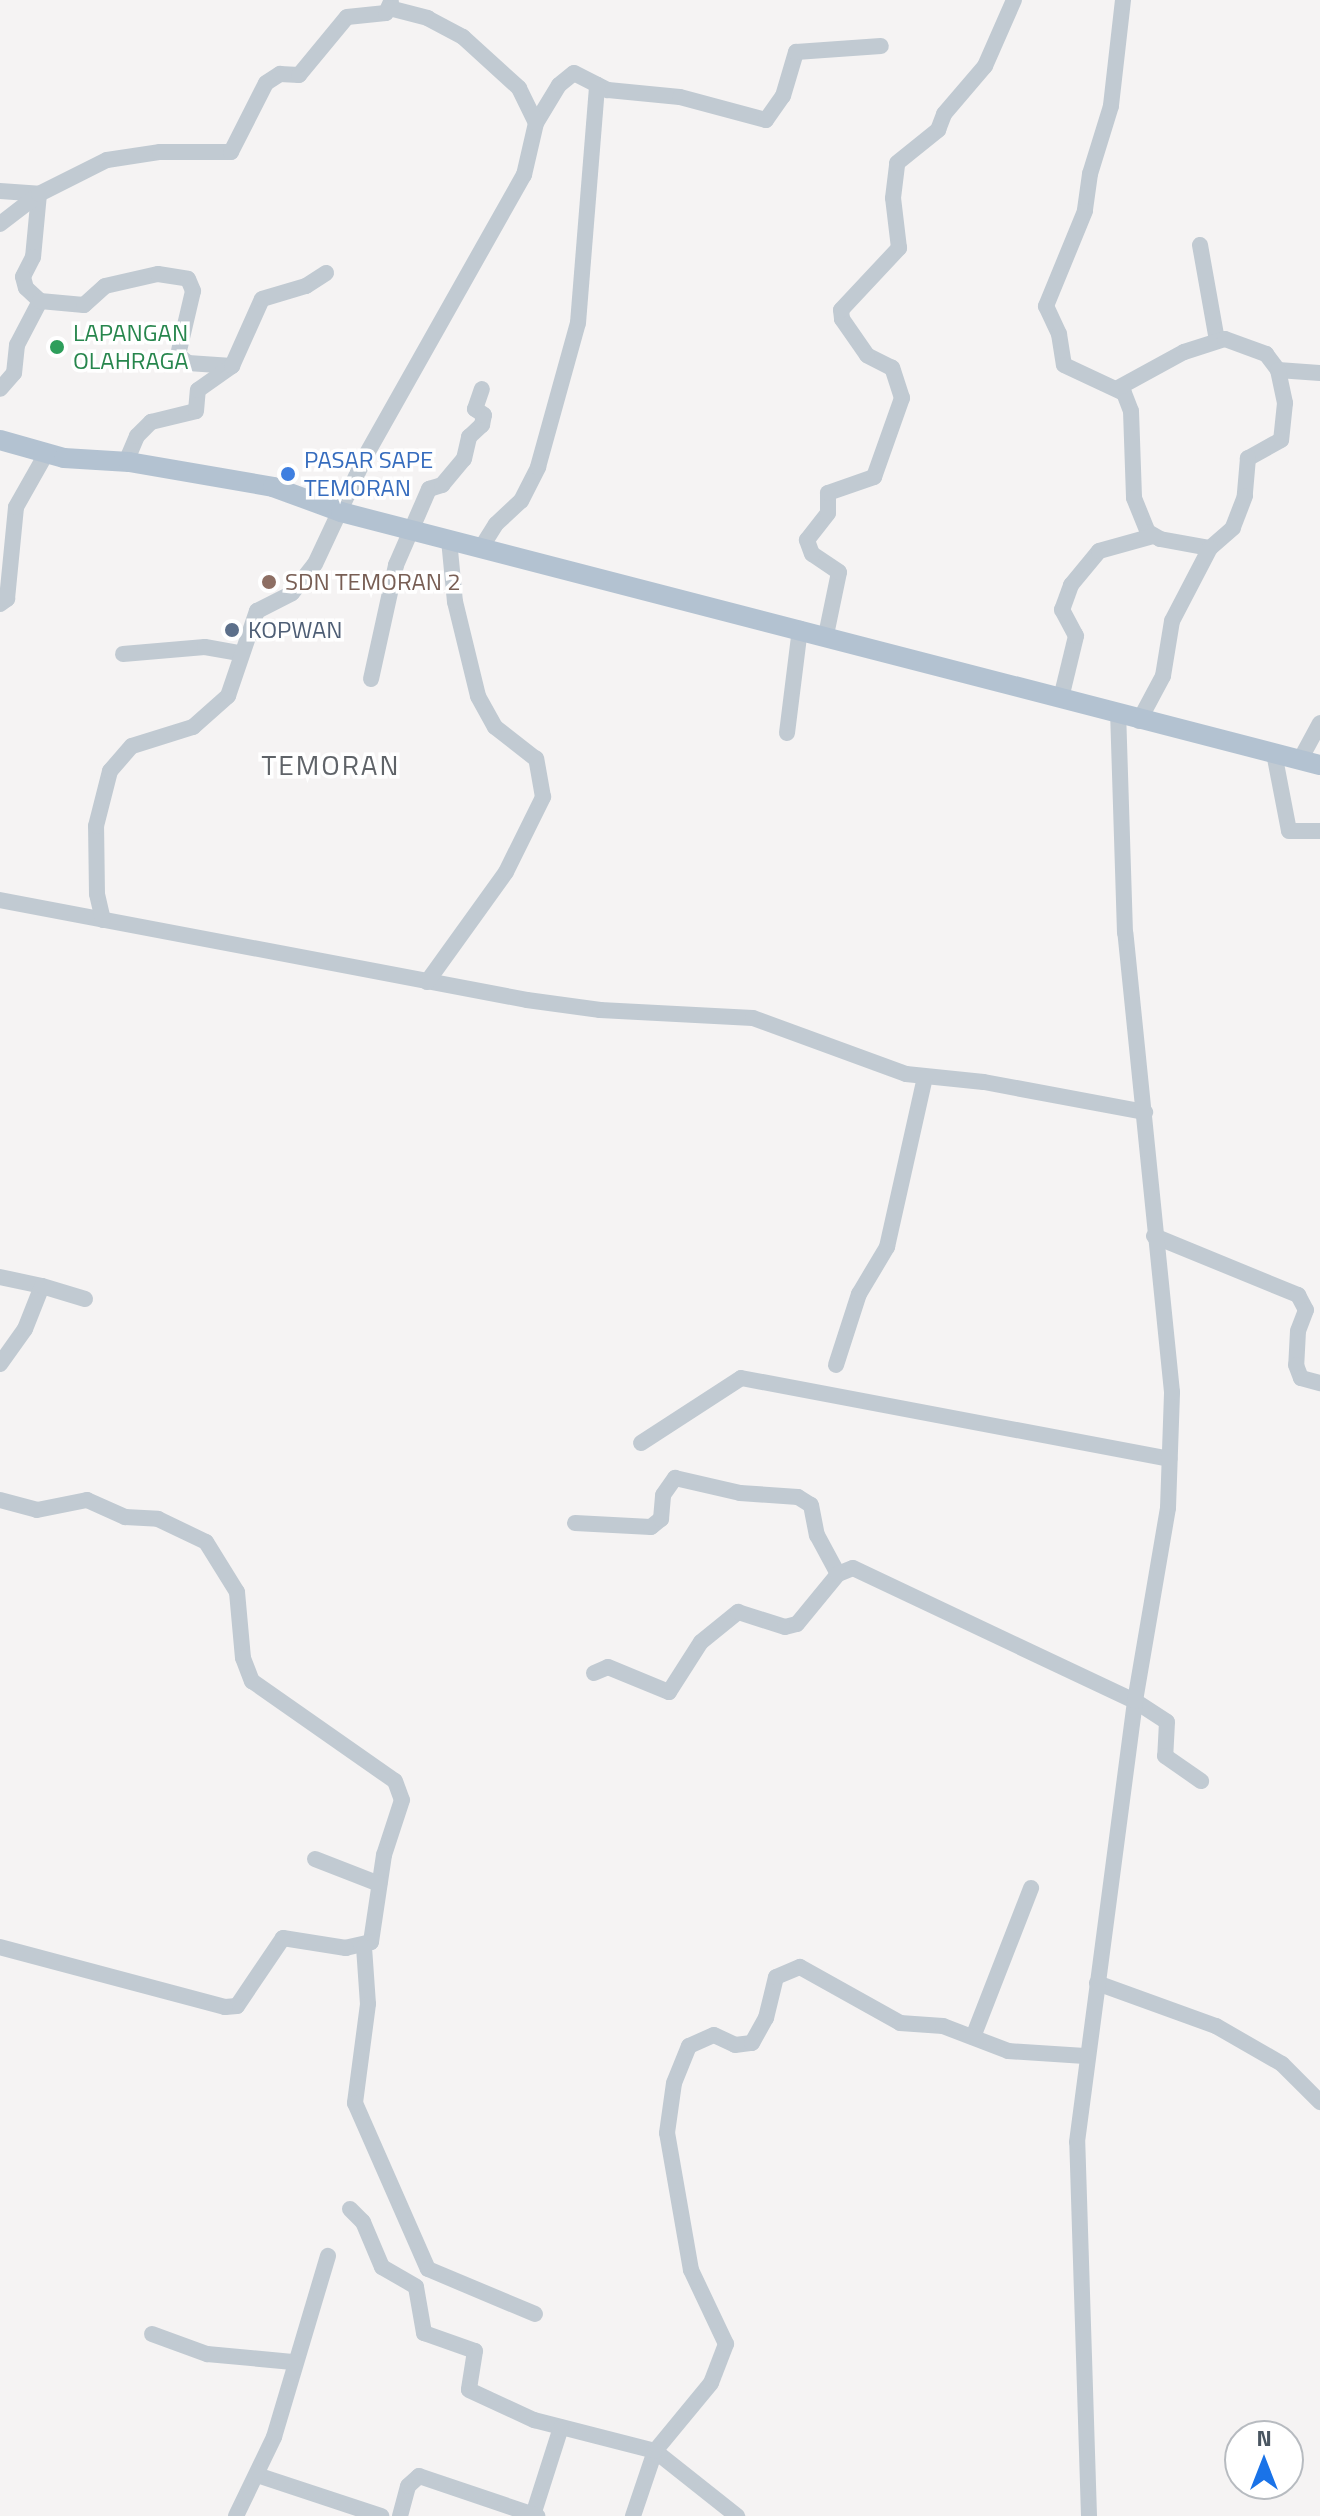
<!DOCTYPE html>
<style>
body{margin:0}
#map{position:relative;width:1320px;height:2516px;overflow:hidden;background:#f5f3f3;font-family:"Titillium Web",sans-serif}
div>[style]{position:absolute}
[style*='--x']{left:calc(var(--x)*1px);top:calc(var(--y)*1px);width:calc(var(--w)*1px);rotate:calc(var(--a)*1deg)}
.minor>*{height:16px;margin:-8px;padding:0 8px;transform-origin:8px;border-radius:8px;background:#c1cad2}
.major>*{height:20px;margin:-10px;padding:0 10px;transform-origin:10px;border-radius:10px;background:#b3c2d1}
.dots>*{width:22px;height:22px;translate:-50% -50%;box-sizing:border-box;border:4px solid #fff;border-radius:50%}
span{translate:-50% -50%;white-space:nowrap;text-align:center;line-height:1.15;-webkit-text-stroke:7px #fff;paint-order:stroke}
.leisure-label{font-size:24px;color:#27864d}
.left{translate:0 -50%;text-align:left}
.shop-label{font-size:24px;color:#366cbe}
.education-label{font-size:24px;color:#785e54}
.service-label{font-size:24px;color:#4e5e75}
.quarter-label{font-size:28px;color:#5f6368;letter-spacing:2px}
.north{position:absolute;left:1224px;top:2420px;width:80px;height:80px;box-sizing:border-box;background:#fff;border:2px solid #b7bbc0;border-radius:50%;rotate:0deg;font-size:22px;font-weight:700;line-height:32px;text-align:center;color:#4a5661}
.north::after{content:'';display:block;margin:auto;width:28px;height:36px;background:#1a73e8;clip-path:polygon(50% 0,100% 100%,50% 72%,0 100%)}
</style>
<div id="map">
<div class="minor">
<div style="--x:1123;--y:0;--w:107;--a:96.5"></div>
<div style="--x:1111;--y:106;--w:71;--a:107.2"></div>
<div style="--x:1090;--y:174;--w:37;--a:98"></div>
<div style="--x:1085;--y:211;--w:103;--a:112.3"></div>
<div style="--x:1046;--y:306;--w:31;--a:65"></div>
<div style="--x:1059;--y:334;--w:31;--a:81"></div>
<div style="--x:1064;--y:365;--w:66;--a:25"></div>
<div style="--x:1124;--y:393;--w:19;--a:69"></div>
<div style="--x:1131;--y:411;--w:87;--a:88"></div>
<div style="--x:1134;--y:498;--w:37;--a:68"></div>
<div style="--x:1148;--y:532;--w:14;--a:30"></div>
<div style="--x:1160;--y:539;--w:51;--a:10.2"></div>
<div style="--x:536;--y:123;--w:44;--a:-58.8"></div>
<div style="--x:559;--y:85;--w:19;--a:-39"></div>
<div style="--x:574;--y:73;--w:38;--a:27"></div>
<div style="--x:608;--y:90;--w:72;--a:5.6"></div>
<div style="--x:680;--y:97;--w:89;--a:15"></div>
<div style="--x:766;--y:120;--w:29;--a:-55"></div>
<div style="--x:783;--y:96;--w:46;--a:-73.5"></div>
<div style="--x:796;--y:52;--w:85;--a:-4"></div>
<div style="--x:0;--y:191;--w:39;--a:4"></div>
<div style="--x:39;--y:194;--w:63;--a:95.4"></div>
<div style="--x:33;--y:257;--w:22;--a:117"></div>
<div style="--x:23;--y:277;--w:11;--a:75"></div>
<div style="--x:26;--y:288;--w:19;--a:43"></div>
<div style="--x:40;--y:301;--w:50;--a:117.6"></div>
<div style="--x:17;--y:345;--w:28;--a:96"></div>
<div style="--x:14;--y:373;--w:21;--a:131"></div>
<div style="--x:0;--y:224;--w:49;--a:-37.6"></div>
<div style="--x:39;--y:194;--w:76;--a:-26.6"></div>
<div style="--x:107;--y:160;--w:54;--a:-8.6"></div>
<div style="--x:160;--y:152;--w:71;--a:0"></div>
<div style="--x:231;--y:152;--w:77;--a:-63.1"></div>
<div style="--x:266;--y:83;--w:17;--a:-33"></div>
<div style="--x:280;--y:74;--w:19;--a:3"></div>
<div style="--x:299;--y:75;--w:75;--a:-50.4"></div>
<div style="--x:347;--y:17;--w:39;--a:-6"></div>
<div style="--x:386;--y:13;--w:12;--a:-66"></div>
<div style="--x:1200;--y:245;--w:97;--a:79.9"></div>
<div style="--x:40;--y:301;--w:44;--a:5.2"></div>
<div style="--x:84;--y:305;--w:28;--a:-42"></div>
<div style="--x:105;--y:286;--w:54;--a:-12.8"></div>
<div style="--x:158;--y:274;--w:30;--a:9"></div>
<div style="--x:188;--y:279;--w:13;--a:67"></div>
<div style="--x:193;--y:291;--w:66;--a:103.2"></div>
<div style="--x:178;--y:355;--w:13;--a:39"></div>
<div style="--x:188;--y:363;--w:44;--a:3.9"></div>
<div style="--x:1278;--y:370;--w:42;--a:4.1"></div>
<div style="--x:1118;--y:388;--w:75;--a:-28.6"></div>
<div style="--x:1184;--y:352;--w:43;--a:-17.6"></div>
<div style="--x:1225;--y:339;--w:44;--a:20.1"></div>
<div style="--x:1266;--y:354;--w:20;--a:53"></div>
<div style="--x:1278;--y:370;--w:34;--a:78"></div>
<div style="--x:1285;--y:403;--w:37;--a:96"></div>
<div style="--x:1281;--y:440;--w:38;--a:151"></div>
<div style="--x:1248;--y:458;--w:38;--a:95"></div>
<div style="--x:1245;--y:496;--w:34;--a:111"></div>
<div style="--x:1233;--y:528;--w:30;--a:139"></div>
<div style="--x:1210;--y:548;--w:82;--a:117.5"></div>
<div style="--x:1172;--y:621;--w:56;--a:99.3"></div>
<div style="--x:1163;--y:676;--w:51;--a:118.1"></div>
<div style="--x:126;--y:462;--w:28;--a:-67"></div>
<div style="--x:137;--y:436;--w:20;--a:-45"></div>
<div style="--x:151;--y:422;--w:46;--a:-13.7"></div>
<div style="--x:196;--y:411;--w:21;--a:-85"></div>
<div style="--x:198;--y:390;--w:42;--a:-35.2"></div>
<div style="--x:232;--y:366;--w:73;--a:-65.9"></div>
<div style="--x:262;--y:299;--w:46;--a:-16.5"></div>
<div style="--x:306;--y:286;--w:24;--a:-33"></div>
<div style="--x:481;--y:548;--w:28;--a:-58"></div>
<div style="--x:496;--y:524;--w:34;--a:-43"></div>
<div style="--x:521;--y:501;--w:38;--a:-63"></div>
<div style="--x:538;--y:467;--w:149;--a:-74.5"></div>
<div style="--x:578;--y:323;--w:239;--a:-85.4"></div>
<div style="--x:0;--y:604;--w:9;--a:-36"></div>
<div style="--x:7;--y:599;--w:92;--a:-84.4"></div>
<div style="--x:16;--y:507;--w:61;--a:-60.5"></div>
<div style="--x:826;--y:635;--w:64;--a:-78.3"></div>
<div style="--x:839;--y:572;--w:32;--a:-146"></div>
<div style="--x:812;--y:554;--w:15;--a:-110"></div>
<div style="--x:807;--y:540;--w:34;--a:-52"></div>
<div style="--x:828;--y:513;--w:20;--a:-90"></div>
<div style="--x:828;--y:493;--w:49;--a:-19.2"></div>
<div style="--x:874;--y:477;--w:84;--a:-70.5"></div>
<div style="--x:902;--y:398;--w:32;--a:-108"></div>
<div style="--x:892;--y:368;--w:28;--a:-153"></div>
<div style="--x:867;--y:355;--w:44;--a:-124.8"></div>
<div style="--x:842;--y:319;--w:9;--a:-96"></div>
<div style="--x:841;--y:310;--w:85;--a:-46.9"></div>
<div style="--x:899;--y:248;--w:50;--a:-96.8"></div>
<div style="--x:893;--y:198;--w:35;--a:-83"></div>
<div style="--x:897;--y:163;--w:53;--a:-38.8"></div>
<div style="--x:938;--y:130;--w:17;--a:-69"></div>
<div style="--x:944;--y:114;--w:63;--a:-49.5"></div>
<div style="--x:985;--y:66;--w:72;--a:-66.3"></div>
<div style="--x:123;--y:654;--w:82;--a:-4.9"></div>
<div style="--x:205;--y:647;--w:35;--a:10"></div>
<div style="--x:371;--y:679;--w:117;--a:-77.6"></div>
<div style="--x:396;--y:565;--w:83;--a:-66.5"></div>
<div style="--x:429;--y:489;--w:14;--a:-17"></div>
<div style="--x:442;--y:485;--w:34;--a:-50"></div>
<div style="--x:464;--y:459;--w:23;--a:-77"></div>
<div style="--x:469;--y:437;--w:18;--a:-43"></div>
<div style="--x:482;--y:425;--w:10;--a:-79"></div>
<div style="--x:484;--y:415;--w:11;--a:-146"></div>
<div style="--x:475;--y:409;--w:21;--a:-71"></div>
<div style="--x:1061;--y:698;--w:64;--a:-76.4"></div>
<div style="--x:1076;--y:636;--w:30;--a:-118"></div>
<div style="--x:1062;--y:610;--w:27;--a:-70"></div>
<div style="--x:1071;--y:585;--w:44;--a:-50.5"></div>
<div style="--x:1099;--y:551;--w:56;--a:-15.5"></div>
<div style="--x:787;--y:733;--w:105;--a:-82.9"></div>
<div style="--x:1274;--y:753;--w:79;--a:79.1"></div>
<div style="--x:1289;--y:831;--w:31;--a:0"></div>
<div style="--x:1300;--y:760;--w:42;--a:-61.6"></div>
<div style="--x:0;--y:900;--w:536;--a:10.74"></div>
<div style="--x:527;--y:1000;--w:74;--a:7.8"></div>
<div style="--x:600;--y:1010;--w:153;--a:3"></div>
<div style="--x:753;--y:1018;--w:163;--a:20.1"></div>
<div style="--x:906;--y:1074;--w:78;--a:5.9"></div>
<div style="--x:984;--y:1082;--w:164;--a:10.6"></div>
<div style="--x:103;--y:920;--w:27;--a:-103"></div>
<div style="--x:97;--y:894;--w:68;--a:-90.8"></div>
<div style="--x:96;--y:826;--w:57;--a:-75.7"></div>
<div style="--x:110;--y:771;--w:33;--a:-49"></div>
<div style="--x:132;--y:746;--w:64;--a:-17.3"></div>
<div style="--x:193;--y:727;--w:47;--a:-41.5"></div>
<div style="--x:228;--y:696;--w:90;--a:-71.2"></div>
<div style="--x:257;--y:611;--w:39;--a:-27"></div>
<div style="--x:292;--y:593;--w:37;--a:-52"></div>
<div style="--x:315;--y:564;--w:120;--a:-64.9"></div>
<div style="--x:366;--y:455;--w:322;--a:-60.6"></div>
<div style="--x:524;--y:175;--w:53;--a:-77"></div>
<div style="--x:536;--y:123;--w:39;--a:-116"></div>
<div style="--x:519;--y:88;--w:76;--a:-137.7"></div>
<div style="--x:463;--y:37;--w:40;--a:-152"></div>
<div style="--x:428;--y:18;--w:40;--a:-165.6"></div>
<div style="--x:427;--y:982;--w:135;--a:-54.3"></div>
<div style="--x:506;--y:872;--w:84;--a:-63.7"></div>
<div style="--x:543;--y:797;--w:39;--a:-100"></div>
<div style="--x:536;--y:759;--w:52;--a:-142"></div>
<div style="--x:495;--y:727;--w:35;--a:-119"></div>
<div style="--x:478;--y:696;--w:97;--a:-103.7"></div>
<div style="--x:455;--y:602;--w:62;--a:-95.5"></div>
<div style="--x:1154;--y:1236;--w:156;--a:22.3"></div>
<div style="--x:1298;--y:1295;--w:17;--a:62"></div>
<div style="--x:1306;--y:1310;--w:22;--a:111"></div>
<div style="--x:1298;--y:1331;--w:34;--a:93"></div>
<div style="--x:1296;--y:1365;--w:14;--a:69"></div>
<div style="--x:1301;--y:1378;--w:20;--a:15"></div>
<div style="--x:0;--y:1277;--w:43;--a:12.1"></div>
<div style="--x:0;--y:1364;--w:43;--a:-54.5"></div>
<div style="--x:25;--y:1329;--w:46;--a:-68.4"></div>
<div style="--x:42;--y:1286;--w:45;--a:16.8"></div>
<div style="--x:836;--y:1365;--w:75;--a:-72.1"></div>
<div style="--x:859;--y:1294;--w:55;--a:-59.2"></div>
<div style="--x:887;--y:1247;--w:174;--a:-77.4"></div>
<div style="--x:641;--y:1443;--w:119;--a:-33"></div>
<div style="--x:741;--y:1378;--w:436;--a:10.7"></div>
<div style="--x:0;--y:1500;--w:38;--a:15"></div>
<div style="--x:37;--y:1510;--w:51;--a:-11.3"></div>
<div style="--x:87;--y:1500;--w:42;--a:24.1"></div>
<div style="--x:125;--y:1517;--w:33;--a:3"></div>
<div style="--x:158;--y:1519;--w:53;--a:25.6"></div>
<div style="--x:206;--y:1542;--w:59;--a:58.2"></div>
<div style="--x:237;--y:1592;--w:66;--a:84.8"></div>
<div style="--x:243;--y:1658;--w:25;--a:69"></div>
<div style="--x:252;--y:1681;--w:174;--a:35"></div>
<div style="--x:395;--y:1781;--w:20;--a:70"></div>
<div style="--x:402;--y:1800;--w:58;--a:108.1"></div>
<div style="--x:384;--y:1855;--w:88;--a:98.5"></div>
<div style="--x:371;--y:1942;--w:26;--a:167"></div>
<div style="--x:346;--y:1948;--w:64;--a:-171"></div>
<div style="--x:283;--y:1938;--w:82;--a:124.1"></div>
<div style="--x:237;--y:2006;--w:12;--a:175"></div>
<div style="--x:225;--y:2007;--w:233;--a:-165.1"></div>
<div style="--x:575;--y:1523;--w:76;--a:3"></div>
<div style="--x:651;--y:1527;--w:13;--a:-39"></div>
<div style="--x:661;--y:1519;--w:24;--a:-85"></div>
<div style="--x:663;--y:1495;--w:21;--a:-55"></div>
<div style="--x:675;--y:1478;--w:67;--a:13"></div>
<div style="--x:740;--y:1493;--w:58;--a:3.9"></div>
<div style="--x:798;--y:1497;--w:15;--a:32"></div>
<div style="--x:811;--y:1505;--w:31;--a:79"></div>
<div style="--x:817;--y:1535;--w:44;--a:61.7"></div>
<div style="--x:594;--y:1673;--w:15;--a:-23"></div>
<div style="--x:608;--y:1667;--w:66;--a:22.3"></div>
<div style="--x:669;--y:1692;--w:59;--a:-57.4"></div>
<div style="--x:701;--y:1642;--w:48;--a:-39"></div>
<div style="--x:738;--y:1612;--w:49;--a:17.7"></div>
<div style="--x:785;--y:1627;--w:12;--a:-14"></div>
<div style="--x:797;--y:1624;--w:65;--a:-50.6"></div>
<div style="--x:838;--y:1574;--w:16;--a:-22"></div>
<div style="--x:853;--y:1568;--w:312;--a:25.3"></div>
<div style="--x:1135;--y:1701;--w:38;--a:33"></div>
<div style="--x:1167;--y:1722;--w:34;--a:93"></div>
<div style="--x:1165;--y:1756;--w:44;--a:34.8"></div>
<div style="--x:315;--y:1859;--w:69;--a:21.3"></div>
<div style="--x:364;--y:1947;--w:57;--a:86"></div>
<div style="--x:368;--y:2004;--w:100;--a:97.5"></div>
<div style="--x:355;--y:2103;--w:181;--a:66.3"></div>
<div style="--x:428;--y:2269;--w:116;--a:22.8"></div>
<div style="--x:1097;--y:1983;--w:127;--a:19.9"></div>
<div style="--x:1216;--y:2026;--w:76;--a:29.9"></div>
<div style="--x:1282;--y:2064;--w:54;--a:45"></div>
<div style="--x:973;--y:2037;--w:160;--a:-68.7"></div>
<div style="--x:350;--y:2209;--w:18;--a:45"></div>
<div style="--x:363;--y:2222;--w:49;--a:67.1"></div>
<div style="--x:382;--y:2267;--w:39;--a:30"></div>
<div style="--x:416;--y:2287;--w:47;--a:80.1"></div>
<div style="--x:424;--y:2333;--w:54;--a:19.4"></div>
<div style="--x:475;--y:2351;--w:39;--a:99"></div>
<div style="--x:469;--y:2390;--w:72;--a:24.8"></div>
<div style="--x:534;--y:2420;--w:125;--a:14.4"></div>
<div style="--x:655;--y:2451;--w:105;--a:38.4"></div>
<div style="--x:152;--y:2334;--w:59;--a:20"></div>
<div style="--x:207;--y:2354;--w:86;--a:5.3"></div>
<div style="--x:257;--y:2475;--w:131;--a:18.3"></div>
<div style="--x:533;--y:2515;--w:92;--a:-72.3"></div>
<div style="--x:236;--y:2516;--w:88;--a:-64.3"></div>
<div style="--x:274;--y:2437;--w:189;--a:-73.4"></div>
<div style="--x:400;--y:2516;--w:31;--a:-75"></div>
<div style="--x:408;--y:2486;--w:15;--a:-42"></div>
<div style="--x:419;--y:2476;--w:125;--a:18.7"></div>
<div style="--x:633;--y:2516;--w:69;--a:-71.3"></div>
<div style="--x:655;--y:2451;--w:88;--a:-50.5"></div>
<div style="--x:711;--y:2383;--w:42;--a:-69"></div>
<div style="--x:726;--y:2344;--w:82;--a:-115.3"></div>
<div style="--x:691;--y:2270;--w:139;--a:-99.9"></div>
<div style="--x:667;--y:2133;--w:50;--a:-82"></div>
<div style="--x:674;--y:2083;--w:40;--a:-68"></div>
<div style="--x:689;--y:2046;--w:27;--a:-24"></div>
<div style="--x:714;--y:2035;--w:23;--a:25"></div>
<div style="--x:735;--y:2045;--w:17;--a:-7"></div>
<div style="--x:752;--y:2043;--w:29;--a:-61"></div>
<div style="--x:766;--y:2018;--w:42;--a:-76.3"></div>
<div style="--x:776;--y:1977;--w:26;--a:-23"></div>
<div style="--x:800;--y:1967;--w:115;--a:29.2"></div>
<div style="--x:900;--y:2023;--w:43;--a:4"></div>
<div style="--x:943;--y:2026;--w:70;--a:21"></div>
<div style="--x:1008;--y:2051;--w:77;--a:3.7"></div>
<div style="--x:1089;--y:2516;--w:374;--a:-91.8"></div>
<div style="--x:1077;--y:2142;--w:445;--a:-82.5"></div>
<div style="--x:1135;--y:1701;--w:196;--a:-80.3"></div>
<div style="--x:1168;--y:1508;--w:116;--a:-88"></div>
<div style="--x:1172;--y:1392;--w:461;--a:-95.8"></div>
<div style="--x:1125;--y:933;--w:218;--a:-91.8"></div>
</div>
<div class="major">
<div style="--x:0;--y:440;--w:66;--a:15.7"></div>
<div style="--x:64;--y:458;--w:65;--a:3.5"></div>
<div style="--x:129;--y:462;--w:146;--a:9.8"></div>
<div style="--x:273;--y:487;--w:72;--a:20.2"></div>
<div style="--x:341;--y:512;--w:1011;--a:14.49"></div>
</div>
<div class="dots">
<div style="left:57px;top:347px;background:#2e9e5b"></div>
<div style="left:288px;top:474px;background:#3f7fe0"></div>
<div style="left:269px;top:582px;background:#8d6e63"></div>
<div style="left:232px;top:630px;background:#5c6f8a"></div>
</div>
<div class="leisure-label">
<span class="left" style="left:73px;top:347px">LAPANGAN<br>OLAHRAGA</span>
</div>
<div class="shop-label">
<span class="left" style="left:304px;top:474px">PASAR SAPE<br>TEMORAN</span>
</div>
<div class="education-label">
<span class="left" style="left:285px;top:582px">SDN TEMORAN 2</span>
</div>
<div class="service-label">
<span class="left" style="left:248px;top:630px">KOPWAN</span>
</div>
<div class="quarter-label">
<span style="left:331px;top:765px">TEMORAN</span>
</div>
<div class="north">N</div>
</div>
